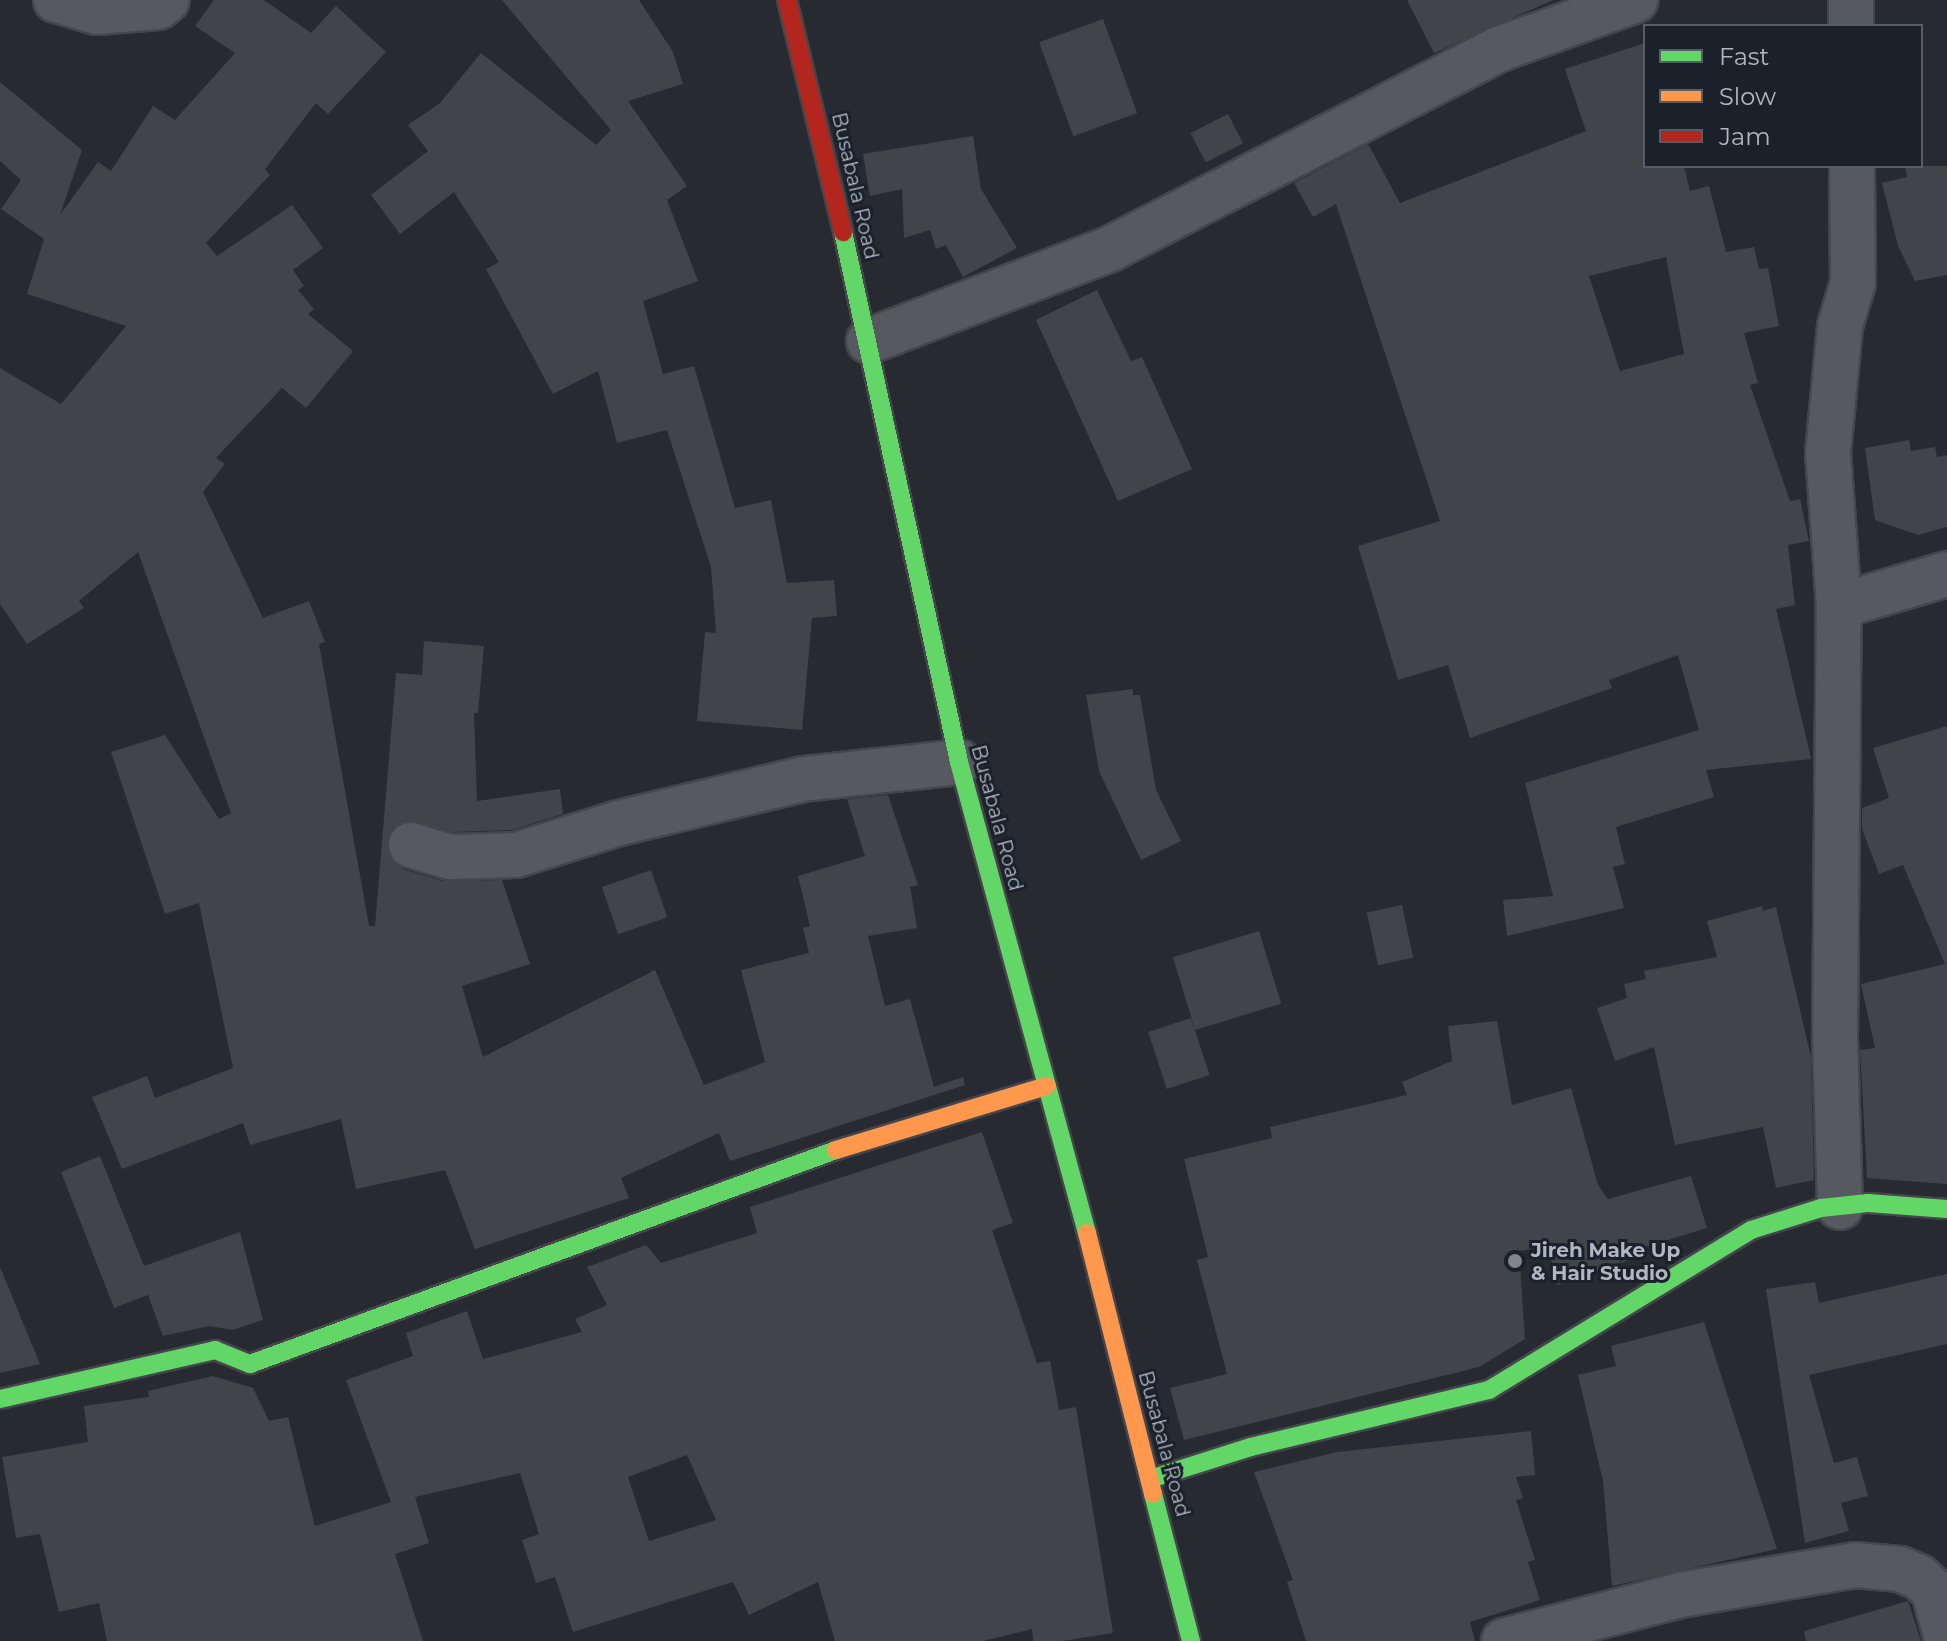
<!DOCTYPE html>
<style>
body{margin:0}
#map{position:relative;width:1947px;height:1641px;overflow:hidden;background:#272a31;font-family:Montserrat,sans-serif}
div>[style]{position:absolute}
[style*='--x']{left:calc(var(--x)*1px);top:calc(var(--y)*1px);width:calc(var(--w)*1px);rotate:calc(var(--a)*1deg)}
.building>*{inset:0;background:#414449;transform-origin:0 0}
.roads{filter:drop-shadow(2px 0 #44464c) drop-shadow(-2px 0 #44464c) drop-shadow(0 2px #44464c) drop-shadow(0 -2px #44464c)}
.street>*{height:44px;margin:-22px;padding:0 22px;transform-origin:22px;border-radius:22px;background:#565960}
.fast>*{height:18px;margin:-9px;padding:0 9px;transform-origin:9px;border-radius:9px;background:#63d668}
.slow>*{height:18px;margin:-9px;padding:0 9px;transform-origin:9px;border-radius:9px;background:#ff974d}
.jam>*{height:18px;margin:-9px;padding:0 9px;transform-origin:9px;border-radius:9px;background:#b3261e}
.dots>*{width:22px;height:22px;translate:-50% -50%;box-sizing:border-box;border:4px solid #1b212a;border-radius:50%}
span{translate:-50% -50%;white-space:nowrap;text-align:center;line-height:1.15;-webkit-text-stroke:6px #1b212a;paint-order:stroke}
.street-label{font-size:20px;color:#b0b6c2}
.poi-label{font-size:20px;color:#b0b6c2;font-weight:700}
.left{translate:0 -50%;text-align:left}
.legend{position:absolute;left:1643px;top:24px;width:280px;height:144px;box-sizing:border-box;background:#1b212a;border:2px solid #575d67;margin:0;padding:10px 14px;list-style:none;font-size:24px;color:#b0b6c2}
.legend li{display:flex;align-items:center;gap:16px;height:40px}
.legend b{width:40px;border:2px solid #575d67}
</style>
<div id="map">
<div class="building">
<div style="clip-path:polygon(214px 0,264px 0,311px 33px,336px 6px,386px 52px,328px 114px,316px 103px,265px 169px,270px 175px,206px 243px,217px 256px,292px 205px,323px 248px,293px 270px,304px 286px,298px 290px,314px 309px,308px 314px,353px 351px,306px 408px,282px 388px,216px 458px,225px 464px,203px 492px,263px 618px,309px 601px,325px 642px,319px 644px,369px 926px,375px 926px,396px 673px,422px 675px,424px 641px,484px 646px,478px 713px,474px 713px,477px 801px,560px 789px,563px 814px,512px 830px,453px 832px,406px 821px,393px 827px,387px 850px,403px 869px,443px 881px,502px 880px,530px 964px,462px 986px,483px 1057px,655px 970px,704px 1085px,765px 1062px,741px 970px,809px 953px,803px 928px,810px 926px,798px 876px,865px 856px,847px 799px,888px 795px,918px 885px,910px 887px,917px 928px,868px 936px,885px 1006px,910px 999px,934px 1087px,963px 1077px,965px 1085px,730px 1161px,719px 1133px,621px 1178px,629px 1198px,475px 1249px,445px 1170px,356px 1189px,341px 1119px,250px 1145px,243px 1123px,122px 1169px,92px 1097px,147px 1076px,155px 1098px,233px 1068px,199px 903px,165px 914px,111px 752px,165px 735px,219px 819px,231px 813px,138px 552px,79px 601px,84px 608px,27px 644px,0 604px,0 368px,61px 404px,126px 326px,27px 294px,44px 239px,1px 209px,21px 180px,0 161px,0 82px,82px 150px,60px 215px,98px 162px,111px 171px,153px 106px,175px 120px,235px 53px,195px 26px)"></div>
<div style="clip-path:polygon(502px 0,639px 0,673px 52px,683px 84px,628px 101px,687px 186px,667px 200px,698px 281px,643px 301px,663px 374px,694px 366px,735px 508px,771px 500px,787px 583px,834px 580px,837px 616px,812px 618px,802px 730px,697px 721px,705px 632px,716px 633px,711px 567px,667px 430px,617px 443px,598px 371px,553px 394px,486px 269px,499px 262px,454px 192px,400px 234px,371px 195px,428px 151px,408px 125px,440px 103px,481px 53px,596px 145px,611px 130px)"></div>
<div style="clip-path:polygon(1407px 0,1553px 0,1434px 53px)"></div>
<div style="left:1103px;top:19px;width:100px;height:68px;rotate:70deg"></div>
<div style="clip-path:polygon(evenodd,1645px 43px,1645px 166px,1684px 166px,1690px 191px,1709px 186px,1726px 252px,1754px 247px,1759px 269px,1768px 268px,1779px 326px,1744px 333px,1758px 383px,1750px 385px,1790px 501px,1800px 499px,1809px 541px,1788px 545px,1795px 605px,1776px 609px,1811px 759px,1706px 770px,1714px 797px,1616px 827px,1625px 864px,1613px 867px,1624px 908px,1507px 936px,1503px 900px,1553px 896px,1525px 783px,1699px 730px,1678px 655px,1609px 680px,1612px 688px,1470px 738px,1448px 665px,1398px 680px,1358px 546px,1440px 521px,1336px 204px,1313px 217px,1294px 183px,1368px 144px,1400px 203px,1586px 131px,1565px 69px,1645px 43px,1666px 257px,1684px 354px,1620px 371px,1589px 276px,1666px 257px)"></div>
<div style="left:1228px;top:114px;width:33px;height:42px;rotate:63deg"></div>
<div style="clip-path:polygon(973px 136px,981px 189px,1017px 248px,963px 277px,946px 245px,936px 249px,930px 230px,904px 238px,902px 189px,870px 196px,863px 154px)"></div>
<div style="clip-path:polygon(1905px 166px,1947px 166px,1947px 275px,1915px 281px,1898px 246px,1882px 183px,1907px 177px)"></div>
<div style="clip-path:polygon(1097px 290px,1131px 361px,1142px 357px,1192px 469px,1118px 501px,1036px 320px)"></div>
<div style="clip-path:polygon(1909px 440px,1911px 451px,1935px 447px,1937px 457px,1947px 455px,1947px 527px,1918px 535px,1875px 520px,1865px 448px)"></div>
<div style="clip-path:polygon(1133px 689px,1133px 695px,1140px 695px,1156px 790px,1181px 841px,1141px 860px,1099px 771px,1086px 695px)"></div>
<div style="clip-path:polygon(1947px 726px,1947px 1184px,1867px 1178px,1860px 1050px,1875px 1048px,1861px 984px,1945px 964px,1903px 865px,1879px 874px,1862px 829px,1862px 808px,1889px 798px,1873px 748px)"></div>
<div style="left:651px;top:870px;width:50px;height:52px;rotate:71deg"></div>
<div style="left:1402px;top:905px;width:54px;height:36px;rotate:78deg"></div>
<div style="clip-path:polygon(1762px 906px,1763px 911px,1776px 907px,1811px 1057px,1814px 1180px,1776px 1188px,1763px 1127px,1675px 1145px,1654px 1047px,1615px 1061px,1597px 1008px,1627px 998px,1624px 984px,1646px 979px,1644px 971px,1717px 957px,1707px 921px)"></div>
<div style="left:1259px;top:931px;width:76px;height:90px;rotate:73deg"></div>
<div style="left:1191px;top:1018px;width:60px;height:45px;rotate:72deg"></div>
<div style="clip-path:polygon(1497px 1021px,1512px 1105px,1571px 1088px,1598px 1185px,1608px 1199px,1691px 1176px,1707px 1228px,1632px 1251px,1635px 1258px,1557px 1285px,1548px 1246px,1519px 1251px,1525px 1339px,1479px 1367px,1184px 1440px,1170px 1388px,1227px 1374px,1197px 1260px,1208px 1257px,1184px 1159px,1272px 1138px,1270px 1127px,1407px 1095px,1402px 1082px,1452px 1061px,1448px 1026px)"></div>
<div style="clip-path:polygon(evenodd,982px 1132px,1013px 1223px,992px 1230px,1037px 1363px,1050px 1361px,1059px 1410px,1076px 1407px,1113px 1633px,1062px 1641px,1033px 1641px,1032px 1629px,983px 1641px,835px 1641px,818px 1582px,749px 1615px,733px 1582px,573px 1632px,555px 1577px,536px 1583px,522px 1540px,539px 1534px,520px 1473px,415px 1497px,429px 1543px,395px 1554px,423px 1641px,107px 1641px,99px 1603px,59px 1612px,40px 1534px,16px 1538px,2px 1457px,88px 1442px,84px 1406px,149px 1397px,148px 1391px,213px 1376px,253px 1388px,269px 1421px,288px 1417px,315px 1526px,391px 1502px,346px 1380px,413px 1356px,406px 1333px,467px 1311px,483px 1359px,582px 1332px,575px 1319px,607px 1305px,587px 1267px,646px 1245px,661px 1263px,757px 1233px,750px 1207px,982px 1132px,687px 1455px,716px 1520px,649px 1541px,628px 1477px,687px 1455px)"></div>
<div style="clip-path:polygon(100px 1156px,144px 1266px,240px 1232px,263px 1320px,233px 1330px,209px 1326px,163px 1336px,148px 1295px,114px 1308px,61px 1172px)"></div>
<div style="clip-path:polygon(0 1267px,40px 1364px,0 1373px)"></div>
<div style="clip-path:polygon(1947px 1274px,1947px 1344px,1809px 1375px,1834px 1463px,1857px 1457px,1868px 1496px,1841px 1503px,1849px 1531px,1805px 1543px,1766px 1289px,1815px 1282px,1819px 1303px)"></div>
<div style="clip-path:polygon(1704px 1322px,1777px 1549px,1612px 1586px,1603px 1481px,1578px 1375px,1616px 1366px,1611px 1346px)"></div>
<div style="clip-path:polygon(1531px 1431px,1535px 1475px,1516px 1477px,1523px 1498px,1516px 1500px,1535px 1560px,1528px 1562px,1540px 1600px,1470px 1622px,1475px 1641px,1306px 1641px,1287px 1582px,1293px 1580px,1254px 1472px,1337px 1452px)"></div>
<div style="clip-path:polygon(1908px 1601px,1921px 1641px,1806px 1641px,1804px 1631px)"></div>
</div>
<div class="roads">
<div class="street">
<div style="--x:56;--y:0;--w:43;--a:16.3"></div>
<div style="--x:97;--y:12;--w:61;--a:-4.7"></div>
<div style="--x:158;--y:7;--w:11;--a:-38"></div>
<div style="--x:1851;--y:0;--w:26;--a:90"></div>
<div style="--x:869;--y:341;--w:258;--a:-20.9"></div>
<div style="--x:1110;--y:249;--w:437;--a:-27.2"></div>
<div style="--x:1499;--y:49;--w:145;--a:-19.7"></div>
<div style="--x:1839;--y:606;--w:153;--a:-94.1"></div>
<div style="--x:1828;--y:453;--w:128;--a:-84.6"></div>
<div style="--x:1840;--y:326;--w:45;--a:-73.2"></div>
<div style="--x:1853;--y:283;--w:117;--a:-90.5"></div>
<div style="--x:411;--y:845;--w:41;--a:17.1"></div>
<div style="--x:450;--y:857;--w:66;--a:-1.7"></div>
<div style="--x:516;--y:855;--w:108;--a:-17.3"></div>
<div style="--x:619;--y:823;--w:189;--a:-13.4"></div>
<div style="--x:803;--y:779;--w:157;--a:-6.2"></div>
<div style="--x:1840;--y:1207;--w:168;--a:-91.7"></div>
<div style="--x:1835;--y:1039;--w:433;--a:-89.5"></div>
<div style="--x:1839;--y:606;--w:113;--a:-16.5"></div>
<div style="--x:1504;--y:1641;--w:182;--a:-14.6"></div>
<div style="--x:1680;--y:1595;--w:178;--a:-9.7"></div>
<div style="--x:1855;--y:1565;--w:45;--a:5.1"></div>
<div style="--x:1900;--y:1569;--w:21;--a:23"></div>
<div style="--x:1919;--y:1577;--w:21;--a:43"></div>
<div style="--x:1934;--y:1591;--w:51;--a:75.1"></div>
</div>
<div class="fast">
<div style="--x:843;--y:232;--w:543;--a:77.65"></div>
<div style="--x:959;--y:762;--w:488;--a:74.8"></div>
<div style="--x:0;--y:1399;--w:221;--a:-12.8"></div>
<div style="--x:215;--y:1350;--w:38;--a:22"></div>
<div style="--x:250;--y:1364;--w:624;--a:-20.06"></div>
<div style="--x:1150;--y:1479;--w:106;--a:-17.6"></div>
<div style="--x:1251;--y:1447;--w:245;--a:-13.5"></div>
<div style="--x:1489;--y:1390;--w:307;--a:-31.4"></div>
<div style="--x:1751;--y:1230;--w:73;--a:-17.4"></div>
<div style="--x:1821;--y:1208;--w:47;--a:-6.1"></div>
<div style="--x:1868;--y:1203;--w:79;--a:4.3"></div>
<div style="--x:1153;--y:1494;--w:152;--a:75.5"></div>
</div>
<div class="slow">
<div style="--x:836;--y:1150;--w:220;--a:-16.9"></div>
<div style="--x:1087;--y:1233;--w:269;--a:75.8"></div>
</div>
<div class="jam">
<div style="--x:787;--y:0;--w:239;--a:76.4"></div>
</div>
</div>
<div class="dots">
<div style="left:1515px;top:1261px;background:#80858f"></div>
</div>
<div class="street-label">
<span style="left:855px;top:186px;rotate:77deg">Busabala Road</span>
<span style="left:997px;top:818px;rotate:75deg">Busabala Road</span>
<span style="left:1164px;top:1444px;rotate:75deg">Busabala Road</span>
</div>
<div class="poi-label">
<span class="left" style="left:1531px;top:1262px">Jireh Make Up<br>&amp; Hair Studio</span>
</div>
<ul class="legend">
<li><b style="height:10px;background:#63d668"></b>Fast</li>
<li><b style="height:10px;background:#ff974d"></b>Slow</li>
<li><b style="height:10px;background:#b3261e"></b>Jam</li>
</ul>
</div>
